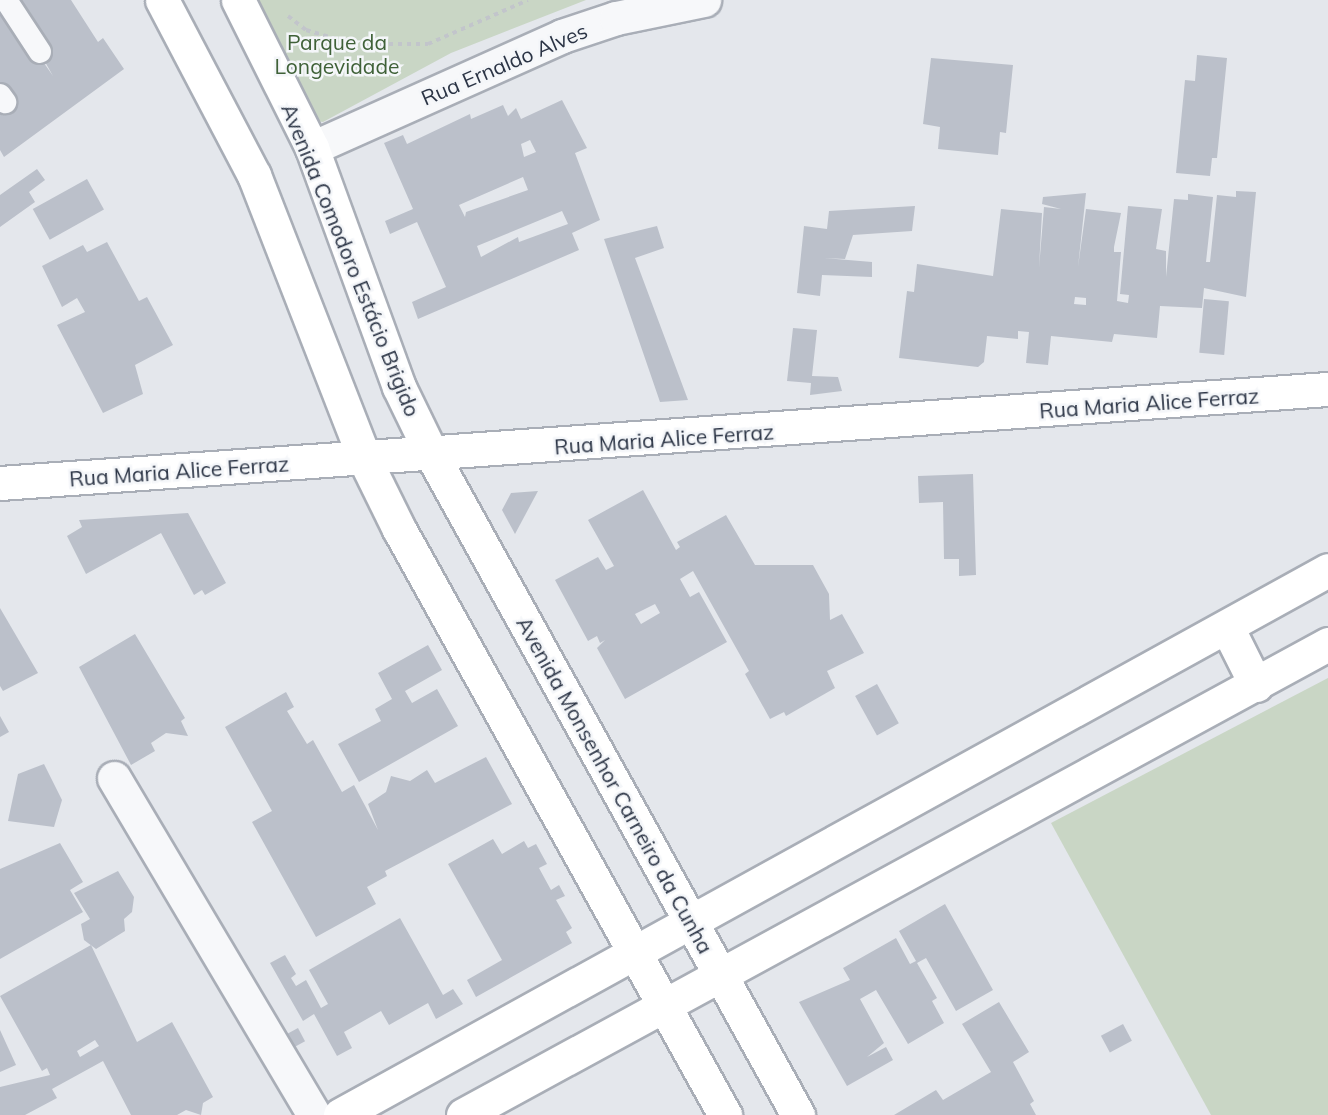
<!DOCTYPE html>
<meta charset="utf-8">
<style>
body{margin:0}
#map{position:relative;width:1328px;height:1115px;overflow:hidden;background:#e4e7ec;font-family:Mulish,sans-serif}
div>[style]{position:absolute}
[style*='--x']{left:calc(var(--x)*1px);top:calc(var(--y)*1px);width:calc(var(--w)*1px);rotate:calc(var(--a)*1deg)}
.green>*{inset:0;background:#c9d6c5}
.building>*{inset:0;background:#bbc0ca;transform-origin:0 0}
.path>*{height:4px;margin-top:-2px;transform-origin:0;background:repeating-linear-gradient(90deg,#c2c5cb 0 4.5px,transparent 0 9px)}
.roads{filter:drop-shadow(2px 0 #a9aeb7) drop-shadow(-2px 0 #a9aeb7) drop-shadow(0 2px #a9aeb7) drop-shadow(0 -2px #a9aeb7)}
.lane>*{height:22px;margin:-11px;padding:0 11px;transform-origin:11px;border-radius:11px;background:#f7f8fa}
.street>*{height:33px;margin:-16.5px;padding:0 16.5px;transform-origin:16.5px;border-radius:16.5px;background:#f7f8fa}
.secondary>*{height:33px;margin:-16.5px;padding:0 16.5px;transform-origin:16.5px;border-radius:16.5px;background:#fff}
span{translate:-50% -50%;white-space:nowrap;text-align:center;line-height:1.15;-webkit-text-stroke:5px #f4f6f9;paint-order:stroke}
.park-label{font-size:21px;color:#3f6138}
.street-label{font-size:21px;color:#2b3445}
</style>
<div id="map">
<div class="green">
<div style="clip-path:polygon(246px 0,586px 0,451px 53px,323px 122px,316px 121px)"></div>
<div style="clip-path:polygon(1328px 678px,1328px 1115px,1211px 1115px,1051px 823px)"></div>
</div>
<div class="building">
<div style="clip-path:polygon(0 0,53px 76px,10px 0,71px 0,98px 42px,103px 38px,124px 69px,4px 157px,0 150px)"></div>
<div style="clip-path:polygon(1197px 55px,1227px 58px,1217px 158px,1212px 158px,1210px 176px,1176px 173px,1185px 80px,1195px 81px)"></div>
<div style="clip-path:polygon(931px 58px,1013px 65px,1006px 133px,1000px 132px,998px 155px,938px 149px,940px 127px,923px 124px)"></div>
<div style="clip-path:polygon(evenodd,562px 100px,587px 148px,575px 153px,600px 220px,572px 233px,579px 250px,418px 319px,412px 302px,446px 287px,417px 222px,390px 234px,385px 221px,413px 209px,384px 143px,403px 135px,407px 144px,470px 114px,471px 119px,503px 105px,508px 116px,516px 108px,521px 119px,562px 100px,530px 140px,536px 152px,524px 157px,521px 144px,530px 140px,562px 100px,523px 177px,528px 190px,466px 212px,465px 217px,459px 205px,523px 177px,562px 100px,562px 211px,568px 224px,519px 242px,518px 237px,481px 257px,477px 246px,562px 211px)"></div>
<div style="clip-path:polygon(37px 169px,45px 180px,29px 192px,35px 202px,0 227px,0 195px)"></div>
<div style="left:87px;top:179px;width:35px;height:62px;rotate:61deg"></div>
<div style="clip-path:polygon(evenodd,1236px 191px,1256px 192px,1246px 297px,1204px 288px,1202px 308px,1160px 306px,1157px 338px,1114px 334px,1112px 342px,1051px 336px,1048px 365px,1026px 363px,1029px 332px,1018px 331px,1018px 339px,987px 336px,984px 362px,978px 367px,899px 358px,907px 291px,914px 292px,917px 264px,993px 276px,1001px 209px,1042px 213px,1039px 268px,1044px 207px,1061px 209px,1042px 204px,1043px 197px,1086px 193px,1078px 267px,1086px 209px,1121px 213px,1114px 247px,1114px 252px,1121px 252px,1117px 301px,1128px 303px,1129px 295px,1120px 294px,1128px 206px,1162px 209px,1156px 249px,1166px 251px,1166px 277px,1174px 199px,1188px 200px,1188px 194px,1213px 197px,1206px 262px,1210px 262px,1217px 195px,1236px 197px,1236px 191px,1075px 297px,1086px 298px,1086px 305px,1074px 304px,1075px 297px)"></div>
<div style="clip-path:polygon(915px 206px,912px 231px,853px 235px,845px 259px,824px 258px,872px 262px,872px 277px,822px 275px,820px 296px,797px 293px,804px 226px,827px 229px,829px 211px)"></div>
<div style="clip-path:polygon(657px 226px,664px 248px,635px 258px,688px 400px,660px 402px,604px 239px)"></div>
<div style="clip-path:polygon(107px 242px,139px 301px,147px 297px,173px 345px,135px 365px,143px 394px,103px 413px,57px 325px,85px 312px,77px 298px,62px 307px,42px 266px,83px 245px,87px 252px)"></div>
<div style="left:1204px;top:299px;width:25px;height:54px;rotate:5deg"></div>
<div style="clip-path:polygon(793px 328px,817px 330px,812px 376px,838px 377px,842px 391px,810px 395px,811px 383px,787px 381px)"></div>
<div style="clip-path:polygon(973px 474px,976px 575px,959px 576px,959px 559px,944px 559px,943px 502px,919px 503px,918px 476px)"></div>
<div style="clip-path:polygon(evenodd,643px 490px,676px 550px,680px 547px,677px 542px,726px 515px,755px 565px,813px 565px,829px 594px,830px 620px,842px 614px,864px 653px,827px 671px,835px 688px,786px 716px,784px 712px,770px 719px,745px 674px,749px 671px,693px 571px,680px 579px,690px 597px,699px 592px,727px 642px,625px 699px,597px 648px,605px 640px,600px 643px,597px 636px,588px 641px,555px 580px,598px 557px,606px 570px,614px 566px,588px 520px,643px 490px,655px 604px,660px 613px,641px 624px,635px 614px,655px 604px)"></div>
<div style="clip-path:polygon(538px 491px,515px 534px,502px 510px,511px 493px)"></div>
<div style="clip-path:polygon(188px 513px,226px 583px,205px 595px,202px 590px,194px 595px,161px 533px,86px 574px,67px 536px,82px 527px,79px 520px)"></div>
<div style="clip-path:polygon(0 608px,38px 673px,3px 691px,0 686px)"></div>
<div style="clip-path:polygon(135px 634px,185px 718px,181px 721px,188px 736px,166px 733px,151px 743px,155px 751px,131px 765px,79px 667px)"></div>
<div style="clip-path:polygon(428px 645px,442px 670px,405px 691px,412px 703px,437px 689px,458px 726px,359px 782px,338px 744px,381px 721px,375px 709px,392px 699px,378px 673px)"></div>
<div style="left:877px;top:684px;width:45px;height:25px;rotate:61deg"></div>
<div style="clip-path:polygon(286px 692px,294px 707px,287px 711px,307px 744px,313px 740px,342px 792px,354px 785px,378px 830px,368px 804px,386px 792px,391px 776px,410px 781px,427px 770px,435px 783px,486px 757px,512px 804px,385px 871px,387px 876px,367px 887px,376px 904px,316px 937px,252px 822px,272px 811px,225px 727px)"></div>
<div style="clip-path:polygon(0 716px,9px 732px,0 737px)"></div>
<div style="clip-path:polygon(44px 764px,62px 800px,54px 827px,8px 821px,18px 774px)"></div>
<div style="clip-path:polygon(493px 839px,502px 854px,524px 841px,528px 848px,536px 844px,547px 864px,539px 868px,551px 890px,559px 885px,565px 896px,556px 900px,572px 928px,566px 932px,572px 943px,476px 997px,467px 980px,502px 960px,448px 864px)"></div>
<div style="clip-path:polygon(60px 843px,83px 882px,70px 890px,83px 912px,0 959px,0 869px)"></div>
<div style="clip-path:polygon(118px 871px,134px 897px,132px 912px,124px 919px,125px 931px,96px 949px,84px 940px,81px 924px,90px 919px,74px 893px)"></div>
<div style="clip-path:polygon(945px 904px,993px 990px,956px 1011px,926px 958px,917px 963px,937px 998px,932px 1001px,944px 1023px,908px 1044px,876px 990px,860px 999px,884px 1043px,867px 1057px,886px 1047px,893px 1060px,847px 1086px,799px 1002px,850px 980px,843px 968px,896px 938px,910px 964px,916px 961px,899px 931px)"></div>
<div style="clip-path:polygon(400px 918px,443px 995px,453px 989px,463px 1004px,436px 1019px,428px 1003px,389px 1025px,381px 1011px,344px 1032px,352px 1048px,337px 1056px,314px 1014px,303px 1021px,270px 963px,285px 955px,296px 974px,291px 978px,296px 986px,306px 980px,321px 1008px,328px 1004px,309px 970px)"></div>
<div style="clip-path:polygon(evenodd,91px 945px,137px 1042px,172px 1022px,213px 1097px,203px 1103px,201px 1115px,186px 1110px,177px 1115px,131px 1115px,103px 1061px,52px 1089px,57px 1098px,25px 1115px,0 1115px,0 1087px,50px 1075px,47px 1068px,42px 1071px,0 996px,91px 945px,95px 1040px,99px 1046px,80px 1057px,77px 1051px,95px 1040px)"></div>
<div style="clip-path:polygon(999px 1002px,1029px 1052px,1013px 1062px,1034px 1101px,1030px 1104px,1036px 1115px,894px 1115px,936px 1090px,943px 1100px,991px 1072px,962px 1024px)"></div>
<div style="left:1123px;top:1024px;width:19px;height:25px;rotate:62deg"></div>
<div style="left:298px;top:1028px;width:15px;height:12px;rotate:62deg"></div>
<div style="clip-path:polygon(0 1030px,16px 1065px,0 1072px)"></div>
</div>
<div class="path">
<div style="--x:288;--y:16;--w:23;--a:38"></div>
<div style="--x:306;--y:30;--w:49;--a:16.6"></div>
<div style="--x:353;--y:44;--w:75;--a:0"></div>
<div style="--x:428;--y:44;--w:109;--a:-23.7"></div>
</div>
<div class="roads">
<div class="lane">
<div style="--x:6;--y:0;--w:62;--a:56.8"></div>
<div style="--x:0;--y:95;--w:9;--a:54"></div>
</div>
<div class="street">
<div style="--x:312;--y:148;--w:274;--a:-24.1"></div>
<div style="--x:562;--y:36;--w:57;--a:-18.4"></div>
<div style="--x:616;--y:18;--w:90;--a:-11.6"></div>
<div style="--x:114;--y:778;--w:392;--a:59.3"></div>
</div>
<div class="secondary">
<div style="--x:162;--y:0;--w:198;--a:62.3"></div>
<div style="--x:254;--y:175;--w:306;--a:68.7"></div>
<div style="--x:365;--y:460;--w:77;--a:63.8"></div>
<div style="--x:399;--y:529;--w:671;--a:60.91"></div>
<div style="--x:238;--y:0;--w:165;--a:63.4"></div>
<div style="--x:312;--y:148;--w:254;--a:70"></div>
<div style="--x:399;--y:387;--w:76;--a:64.1"></div>
<div style="--x:432;--y:455;--w:755;--a:60.99"></div>
<div style="--x:0;--y:483;--w:1331;--a:-4.05"></div>
<div style="--x:1227;--y:627;--w:65;--a:63.4"></div>
<div style="--x:340;--y:1115;--w:1128;--a:-28.88"></div>
<div style="--x:463;--y:1115;--w:985;--a:-28.57"></div>
</div>
</div>
<div class="park-label">
<span style="left:337px;top:54px">Parque da<br>Longevidade</span>
</div>
<div class="street-label">
<span style="left:504px;top:64px;rotate:-23deg">Rua Ernaldo Alves</span>
<span style="left:351px;top:260px;rotate:68deg">Avenida Comodoro Estácio Brigido</span>
<span style="left:1149px;top:403px;rotate:-4deg">Rua Maria Alice Ferraz</span>
<span style="left:664px;top:439px;rotate:-4deg">Rua Maria Alice Ferraz</span>
<span style="left:179px;top:471px;rotate:-4deg">Rua Maria Alice Ferraz</span>
<span style="left:615px;top:785px;rotate:61deg">Avenida Monsenhor Carneiro da Cunha</span>
</div>
</div>
